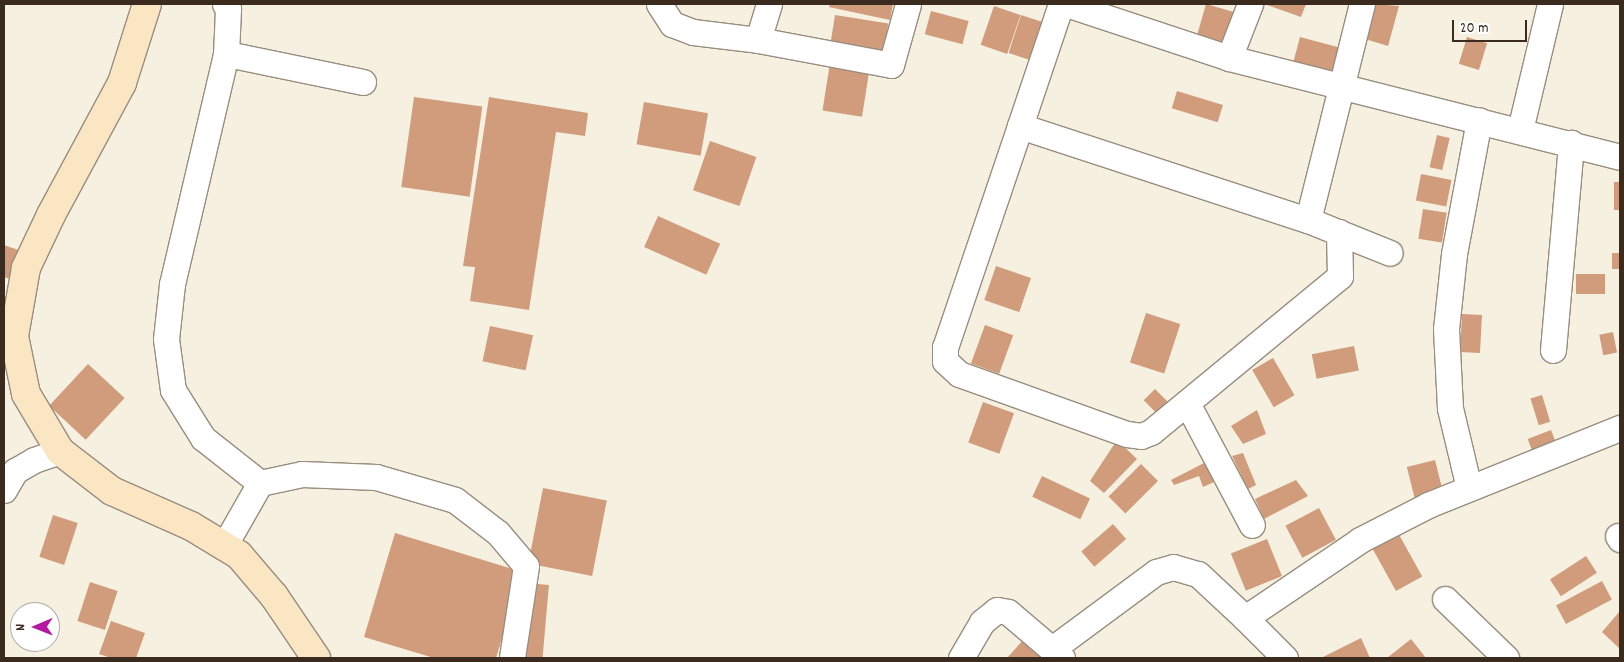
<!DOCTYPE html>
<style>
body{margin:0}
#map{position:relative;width:1624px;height:662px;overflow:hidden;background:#f6f0e0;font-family:Dekko,sans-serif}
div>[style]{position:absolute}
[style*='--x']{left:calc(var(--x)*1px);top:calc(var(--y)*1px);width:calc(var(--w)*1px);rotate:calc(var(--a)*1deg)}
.building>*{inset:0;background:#d09c7b;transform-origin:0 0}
.roads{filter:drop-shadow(1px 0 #988d7f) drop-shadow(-1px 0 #988d7f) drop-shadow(0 1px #988d7f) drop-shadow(0 -1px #988d7f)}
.street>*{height:25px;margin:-12.5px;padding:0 12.5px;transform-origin:12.5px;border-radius:12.5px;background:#fff}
.secondary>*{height:28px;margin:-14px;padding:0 14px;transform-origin:14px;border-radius:14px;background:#fbe6c4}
span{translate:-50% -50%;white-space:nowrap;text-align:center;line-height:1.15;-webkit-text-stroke:4.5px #fff;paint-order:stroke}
.frame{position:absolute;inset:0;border:5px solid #3b2a1e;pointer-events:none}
.north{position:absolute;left:10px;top:602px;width:50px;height:50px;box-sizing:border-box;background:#fff;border:1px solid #b1aaa5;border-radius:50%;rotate:269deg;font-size:14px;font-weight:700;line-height:20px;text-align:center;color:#3b2a1e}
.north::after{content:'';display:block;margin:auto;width:18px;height:22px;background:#b5179e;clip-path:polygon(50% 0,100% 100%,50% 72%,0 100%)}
.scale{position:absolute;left:1452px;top:20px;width:75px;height:22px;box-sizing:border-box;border:2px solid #3b2a1e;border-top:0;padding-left:6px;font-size:15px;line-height:18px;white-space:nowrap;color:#3b2a1e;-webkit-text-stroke:4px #fff;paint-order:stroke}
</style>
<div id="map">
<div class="building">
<div style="clip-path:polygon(830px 4px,893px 4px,890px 20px,829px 7px)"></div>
<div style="left:1206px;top:4px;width:29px;height:34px;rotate:16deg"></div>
<div style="clip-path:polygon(1264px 4px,1306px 4px,1301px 17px)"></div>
<div style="clip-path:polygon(1374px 4px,1399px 6px,1388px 46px,1365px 39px)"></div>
<div style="left:994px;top:6px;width:28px;height:41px;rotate:19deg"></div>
<div style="left:931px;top:11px;width:39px;height:24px;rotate:15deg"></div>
<div style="left:835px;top:15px;width:54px;height:32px;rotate:9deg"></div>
<div style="left:1021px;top:15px;width:29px;height:40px;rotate:18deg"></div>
<div style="left:1300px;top:37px;width:55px;height:32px;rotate:15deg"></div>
<div style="left:1467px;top:37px;width:21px;height:28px;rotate:17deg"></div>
<div style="left:830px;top:63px;width:40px;height:48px;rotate:9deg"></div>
<div style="left:1177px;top:91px;width:48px;height:18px;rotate:17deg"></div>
<div style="left:414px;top:97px;width:69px;height:91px;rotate:8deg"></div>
<div style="clip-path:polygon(489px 97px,588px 113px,585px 136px,556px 132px,529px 310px,470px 301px,475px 267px,463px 266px)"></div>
<div style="left:644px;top:102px;width:65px;height:43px;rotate:10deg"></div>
<div style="left:1437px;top:135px;width:13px;height:33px;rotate:13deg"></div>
<div style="left:710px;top:141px;width:49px;height:52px;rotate:19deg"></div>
<div style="left:1421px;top:174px;width:31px;height:27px;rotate:11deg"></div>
<div style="left:1614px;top:182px;width:6px;height:28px"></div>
<div style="left:1423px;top:209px;width:24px;height:30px;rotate:9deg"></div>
<div style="left:658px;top:216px;width:68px;height:34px;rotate:24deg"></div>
<div style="clip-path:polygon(4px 245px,24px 252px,14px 280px,4px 277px)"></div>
<div style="left:1612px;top:253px;width:8px;height:16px"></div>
<div style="left:996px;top:266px;width:37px;height:36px;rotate:19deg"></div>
<div style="left:1576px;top:274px;width:29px;height:20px"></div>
<div style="left:1146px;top:313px;width:36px;height:52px;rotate:18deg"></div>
<div style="left:1462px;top:314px;width:20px;height:38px;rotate:3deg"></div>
<div style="left:985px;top:325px;width:30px;height:41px;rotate:20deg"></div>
<div style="left:490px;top:326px;width:44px;height:36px;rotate:12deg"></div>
<div style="left:1613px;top:332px;width:21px;height:14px;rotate:79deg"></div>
<div style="left:1354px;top:346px;width:25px;height:43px;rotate:79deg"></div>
<div style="left:1273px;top:358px;width:43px;height:24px;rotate:60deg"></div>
<div style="left:88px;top:364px;width:50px;height:57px;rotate:43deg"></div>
<div style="left:1155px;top:389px;width:24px;height:16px;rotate:45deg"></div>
<div style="left:1542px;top:395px;width:28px;height:12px;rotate:73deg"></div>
<div style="left:983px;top:402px;width:33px;height:43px;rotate:20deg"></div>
<div style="clip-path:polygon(1257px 410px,1266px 434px,1243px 444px,1231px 426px)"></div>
<div style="left:1551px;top:430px;width:19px;height:25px;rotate:69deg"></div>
<div style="clip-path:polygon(1117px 440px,1137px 459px,1104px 493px,1090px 481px)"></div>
<div style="clip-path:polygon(1243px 453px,1256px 485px,1248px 489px,1232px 456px)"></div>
<div style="left:1435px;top:460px;width:32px;height:29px;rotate:76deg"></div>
<div style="clip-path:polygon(1208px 461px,1221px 479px,1203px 487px,1199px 476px,1174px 485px,1171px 480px)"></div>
<div style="left:1141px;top:464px;width:24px;height:46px;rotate:45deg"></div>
<div style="left:1042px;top:476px;width:53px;height:23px;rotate:25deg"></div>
<div style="clip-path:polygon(1296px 480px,1308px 496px,1264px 519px,1255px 499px)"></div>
<div style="left:543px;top:488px;width:65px;height:77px;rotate:11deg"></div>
<div style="left:1319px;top:508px;width:36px;height:38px;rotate:62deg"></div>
<div style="left:53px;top:515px;width:26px;height:44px;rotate:18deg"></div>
<div style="left:1113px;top:524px;width:20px;height:42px;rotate:49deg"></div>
<div style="left:1397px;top:531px;width:52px;height:30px;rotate:61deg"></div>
<div style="clip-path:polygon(395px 533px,522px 572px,496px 658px,434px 658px,364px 637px)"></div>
<div style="left:1267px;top:539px;width:40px;height:39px;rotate:68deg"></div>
<div style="left:1586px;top:556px;width:20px;height:43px;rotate:57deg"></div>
<div style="left:1602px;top:581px;width:21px;height:52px;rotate:62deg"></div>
<div style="left:90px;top:582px;width:29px;height:41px;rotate:18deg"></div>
<div style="left:527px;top:583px;width:22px;height:75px;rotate:5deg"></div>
<div style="clip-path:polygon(1620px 611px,1620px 649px,1602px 632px)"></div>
<div style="clip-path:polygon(111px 621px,145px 633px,136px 658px,111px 658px,99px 654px)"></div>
<div style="clip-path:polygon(1361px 638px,1370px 658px,1321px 658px)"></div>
<div style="clip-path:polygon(1024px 639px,1044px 658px,1007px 658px)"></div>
<div style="clip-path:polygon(1411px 639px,1426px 658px,1387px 658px)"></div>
</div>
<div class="roads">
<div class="street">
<div style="--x:225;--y:4;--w:6;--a:59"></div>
<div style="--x:228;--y:9;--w:45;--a:92.5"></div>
<div style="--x:659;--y:4;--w:24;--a:57"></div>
<div style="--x:672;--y:24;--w:22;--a:21"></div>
<div style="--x:693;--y:32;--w:65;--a:7"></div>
<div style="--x:758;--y:40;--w:38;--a:-73"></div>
<div style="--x:1061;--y:4;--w:129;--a:108.6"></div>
<div style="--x:1020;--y:126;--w:303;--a:18.1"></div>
<div style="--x:1308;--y:220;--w:88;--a:21.9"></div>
<div style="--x:1066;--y:4;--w:172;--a:18.3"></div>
<div style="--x:1229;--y:58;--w:403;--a:14.2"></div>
<div style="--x:758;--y:40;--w:135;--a:10.6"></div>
<div style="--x:891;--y:65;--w:63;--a:-74.4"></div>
<div style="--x:1229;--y:58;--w:58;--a:-68.7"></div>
<div style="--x:363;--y:82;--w:140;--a:-168.4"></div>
<div style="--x:226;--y:54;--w:236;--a:103.2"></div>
<div style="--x:172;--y:284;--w:55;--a:96.2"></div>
<div style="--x:166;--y:339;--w:51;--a:82.2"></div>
<div style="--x:173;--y:390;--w:57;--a:58"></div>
<div style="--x:203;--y:438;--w:73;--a:38.3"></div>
<div style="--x:260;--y:483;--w:43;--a:-12.1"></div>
<div style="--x:302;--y:474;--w:74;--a:2.3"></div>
<div style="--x:376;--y:477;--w:82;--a:16.2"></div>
<div style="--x:455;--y:500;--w:54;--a:37.5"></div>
<div style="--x:498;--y:533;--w:43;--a:49.7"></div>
<div style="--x:526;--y:566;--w:93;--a:98.7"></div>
<div style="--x:1020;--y:126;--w:233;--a:108.7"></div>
<div style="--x:945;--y:347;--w:14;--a:90"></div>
<div style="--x:945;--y:361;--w:19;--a:43"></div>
<div style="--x:959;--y:374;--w:178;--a:19.7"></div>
<div style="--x:1127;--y:434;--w:14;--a:8"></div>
<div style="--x:1141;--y:436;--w:11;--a:-22"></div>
<div style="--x:1151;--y:432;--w:245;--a:-39.5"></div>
<div style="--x:1340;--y:276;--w:44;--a:-91.3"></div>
<div style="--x:1520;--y:130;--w:130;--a:-76.6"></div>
<div style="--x:1308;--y:220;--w:223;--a:-76"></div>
<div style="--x:1553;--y:350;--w:208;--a:-85"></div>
<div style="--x:1187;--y:403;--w:138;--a:62"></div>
<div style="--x:1469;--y:488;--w:82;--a:-103.4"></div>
<div style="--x:1450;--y:408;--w:79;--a:-92.9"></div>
<div style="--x:1446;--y:329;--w:75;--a:-83.9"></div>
<div style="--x:1454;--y:254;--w:136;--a:-79.4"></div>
<div style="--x:4;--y:490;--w:22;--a:-60"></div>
<div style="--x:15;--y:471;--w:22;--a:-30"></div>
<div style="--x:34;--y:460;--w:28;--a:-19"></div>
<div style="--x:1618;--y:536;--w:4;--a:56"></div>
<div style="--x:224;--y:546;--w:73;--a:-60.3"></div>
<div style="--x:1445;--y:599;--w:85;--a:44"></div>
<div style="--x:1052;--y:649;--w:129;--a:-36.5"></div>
<div style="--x:1156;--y:572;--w:18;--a:-16"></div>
<div style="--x:1173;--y:567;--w:26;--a:16"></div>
<div style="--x:1198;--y:574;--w:64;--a:43.1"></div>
<div style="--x:961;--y:658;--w:42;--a:-59.7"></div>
<div style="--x:982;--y:622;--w:19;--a:-39"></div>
<div style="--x:997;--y:610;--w:11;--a:10"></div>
<div style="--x:1008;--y:612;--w:71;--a:40.4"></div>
<div style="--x:1285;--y:658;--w:57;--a:-135"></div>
<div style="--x:1245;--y:618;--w:139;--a:-34.1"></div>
<div style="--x:1360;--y:540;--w:76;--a:-27.2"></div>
<div style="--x:1428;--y:505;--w:207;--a:-21.9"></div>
</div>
<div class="secondary">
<div style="--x:147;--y:4;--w:83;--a:107.6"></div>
<div style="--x:122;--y:83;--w:150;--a:118.3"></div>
<div style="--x:51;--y:215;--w:59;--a:115.3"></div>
<div style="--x:26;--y:268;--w:69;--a:100"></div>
<div style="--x:14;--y:336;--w:59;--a:78.3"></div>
<div style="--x:26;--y:394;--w:66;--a:59.2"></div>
<div style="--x:60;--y:451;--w:66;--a:37.6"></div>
<div style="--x:112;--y:491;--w:86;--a:23.9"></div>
<div style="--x:191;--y:526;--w:56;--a:31.1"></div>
<div style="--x:239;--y:555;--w:54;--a:49.5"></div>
<div style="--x:274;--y:596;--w:75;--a:55.9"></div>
</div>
</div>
<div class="frame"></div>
<div class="north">N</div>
<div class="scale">20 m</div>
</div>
